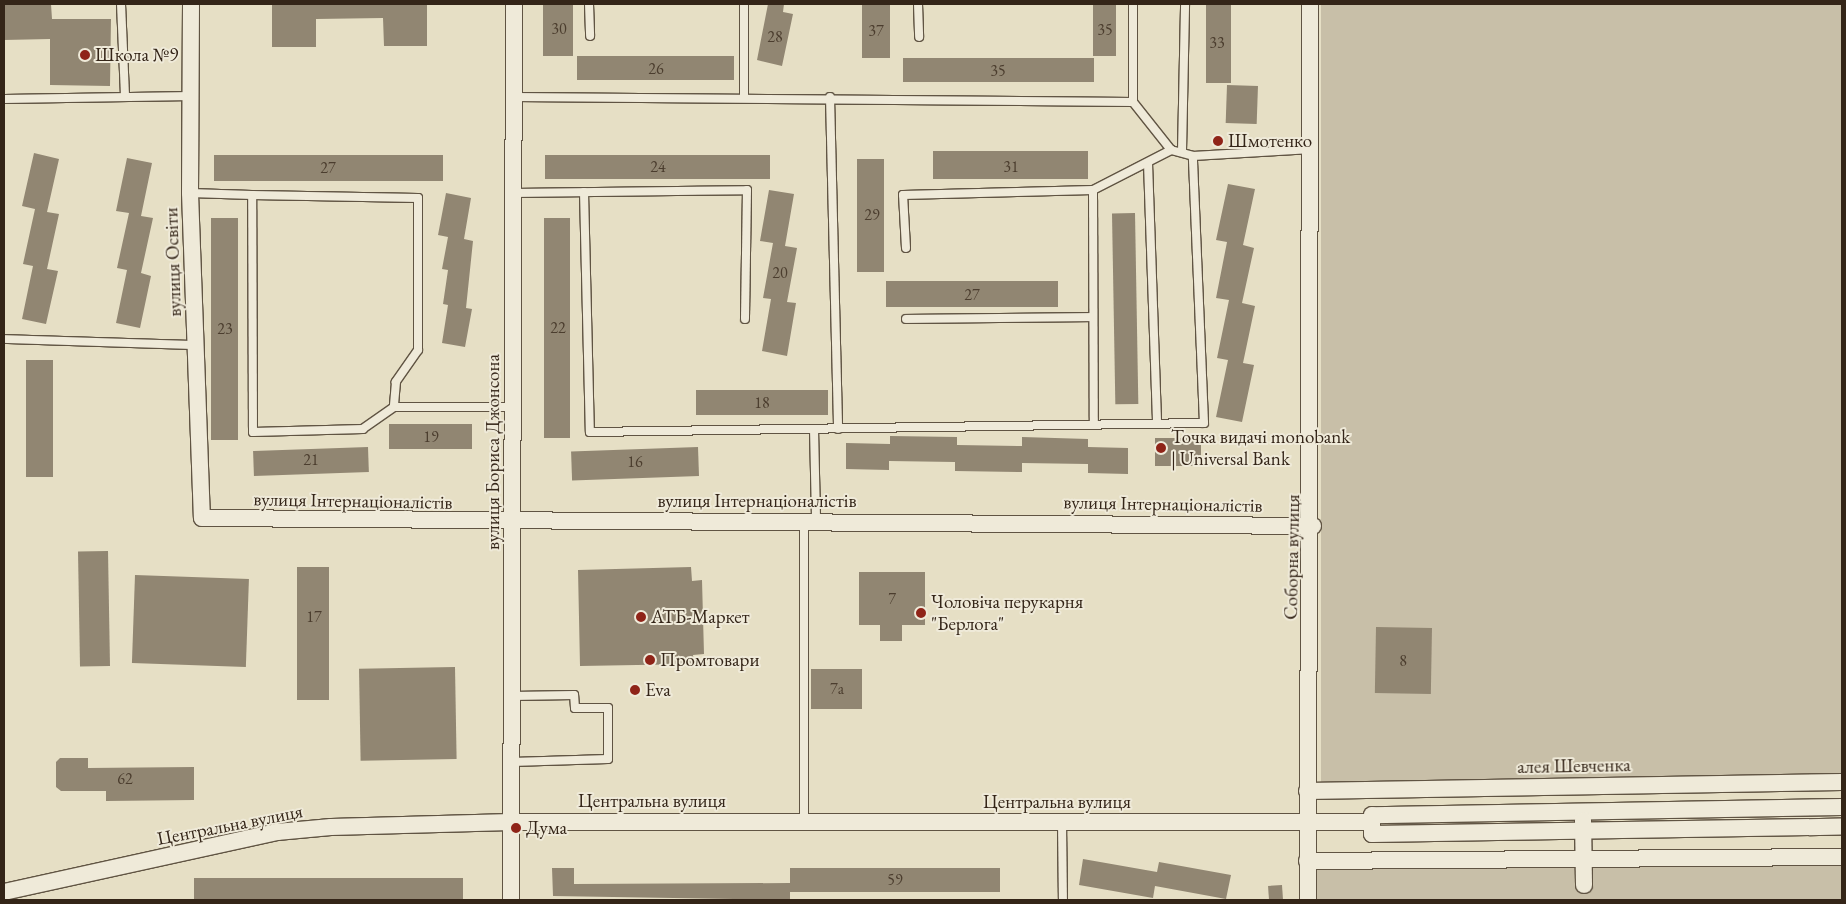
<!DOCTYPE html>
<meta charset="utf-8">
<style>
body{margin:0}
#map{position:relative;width:1846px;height:904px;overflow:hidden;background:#e6dfc5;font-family:"EB Garamond",serif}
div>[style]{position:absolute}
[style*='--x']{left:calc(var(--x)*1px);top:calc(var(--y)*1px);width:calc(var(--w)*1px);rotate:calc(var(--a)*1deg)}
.green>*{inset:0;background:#c8bfa8;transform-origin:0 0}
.building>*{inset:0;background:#918672;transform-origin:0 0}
.roads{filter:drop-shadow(1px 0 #605443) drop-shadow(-1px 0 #605443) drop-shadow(0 1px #605443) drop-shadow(0 -1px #605443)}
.lane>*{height:8px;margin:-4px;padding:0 4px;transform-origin:4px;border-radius:4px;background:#efead9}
.street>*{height:16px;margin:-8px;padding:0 8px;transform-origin:8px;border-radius:8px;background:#efead9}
.dots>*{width:14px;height:14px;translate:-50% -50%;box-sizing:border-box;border:2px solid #efead9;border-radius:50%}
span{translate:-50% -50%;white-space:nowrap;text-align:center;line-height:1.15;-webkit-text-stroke:4px #efead9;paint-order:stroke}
.number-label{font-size:16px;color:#4b3d2e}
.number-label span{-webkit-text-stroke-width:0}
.poi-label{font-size:19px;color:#342518}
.left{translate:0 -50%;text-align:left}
.street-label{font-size:19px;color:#342518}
.frame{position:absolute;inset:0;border:5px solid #342518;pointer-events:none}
</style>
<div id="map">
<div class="green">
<div style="left:1321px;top:4px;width:521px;height:782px"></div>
<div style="left:1317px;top:865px;width:525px;height:35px"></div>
</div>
<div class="building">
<div style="clip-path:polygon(4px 4px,51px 4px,52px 19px,111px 19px,110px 86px,50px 85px,50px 39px,4px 40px)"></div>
<div style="clip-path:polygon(272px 4px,427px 4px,427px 46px,384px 46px,383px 18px,316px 19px,316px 47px,272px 47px)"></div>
<div style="left:543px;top:4px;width:30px;height:52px"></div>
<div style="clip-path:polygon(768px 4px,784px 4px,783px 12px,793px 14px,782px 66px,757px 60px)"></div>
<div style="left:862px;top:4px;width:28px;height:54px"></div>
<div style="left:1093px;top:4px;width:23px;height:52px"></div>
<div style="left:1206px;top:4px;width:25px;height:79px"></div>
<div style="left:734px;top:56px;width:24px;height:157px;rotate:90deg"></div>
<div style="left:1094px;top:58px;width:24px;height:191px;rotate:90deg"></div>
<div style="left:1227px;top:85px;width:31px;height:38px;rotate:2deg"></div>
<div style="left:1088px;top:151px;width:28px;height:155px;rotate:90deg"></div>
<div style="clip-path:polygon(34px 153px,59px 159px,47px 212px,59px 214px,47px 269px,58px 271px,46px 324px,22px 319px,33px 266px,23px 264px,35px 209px,22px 206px)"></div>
<div style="left:214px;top:155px;width:229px;height:26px"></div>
<div style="left:545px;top:155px;width:225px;height:24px"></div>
<div style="clip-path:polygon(127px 158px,152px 163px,141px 216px,153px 218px,141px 273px,151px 276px,140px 328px,116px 323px,127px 270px,117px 268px,129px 213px,116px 211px)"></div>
<div style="left:857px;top:159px;width:27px;height:113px"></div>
<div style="clip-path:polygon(1228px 184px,1255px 189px,1243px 245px,1254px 248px,1242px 303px,1255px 306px,1243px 363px,1254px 365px,1242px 422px,1216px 417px,1228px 360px,1217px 358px,1229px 300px,1216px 298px,1227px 242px,1216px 240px)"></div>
<div style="clip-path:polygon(769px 190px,794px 194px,785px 246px,797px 248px,787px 302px,796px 303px,787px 356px,762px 351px,771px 299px,763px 298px,773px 243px,760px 241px)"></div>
<div style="clip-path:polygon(446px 193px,471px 198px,464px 239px,473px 241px,466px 308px,472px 309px,465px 347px,442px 343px,448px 305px,443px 304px,448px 270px,442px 269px,448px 237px,438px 235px)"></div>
<div style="left:1135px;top:213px;width:191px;height:23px;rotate:89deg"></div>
<div style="left:211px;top:218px;width:27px;height:222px"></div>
<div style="left:544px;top:218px;width:26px;height:220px"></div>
<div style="left:1058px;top:281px;width:26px;height:172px;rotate:90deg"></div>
<div style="left:26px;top:360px;width:27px;height:117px"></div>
<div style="left:828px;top:390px;width:25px;height:132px;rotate:90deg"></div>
<div style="left:472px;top:424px;width:25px;height:83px;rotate:90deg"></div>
<div style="clip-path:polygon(890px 436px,957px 437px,957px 445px,1022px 446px,1022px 437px,1088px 439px,1088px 447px,1128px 448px,1128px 474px,1088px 473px,1088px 464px,1022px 463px,1022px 472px,955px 471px,955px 462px,889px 461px,889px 470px,846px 469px,846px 443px,890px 444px)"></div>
<div style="left:1155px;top:438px;width:46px;height:28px"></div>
<div style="left:368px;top:447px;width:25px;height:115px;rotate:88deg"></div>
<div style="left:698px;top:447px;width:29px;height:127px;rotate:88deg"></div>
<div style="left:108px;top:551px;width:115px;height:30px;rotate:89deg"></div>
<div style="left:297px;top:567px;width:32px;height:133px"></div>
<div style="clip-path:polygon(691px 567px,692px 581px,702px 580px,704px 654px,693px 655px,694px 664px,580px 666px,578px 570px)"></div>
<div style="clip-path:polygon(859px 572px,925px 572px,925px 625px,902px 625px,902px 641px,880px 641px,880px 625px,859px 625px)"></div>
<div style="left:135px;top:575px;width:114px;height:88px;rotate:2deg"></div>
<div style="left:1376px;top:627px;width:56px;height:66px;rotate:1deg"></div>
<div style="left:455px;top:667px;width:92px;height:96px;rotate:89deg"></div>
<div style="left:811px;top:669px;width:51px;height:40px"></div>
<div style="clip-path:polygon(60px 758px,88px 758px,88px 768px,194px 767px,194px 800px,106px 801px,106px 791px,61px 791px,56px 787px,56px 762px)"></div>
<div style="clip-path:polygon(1083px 859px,1157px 872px,1159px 862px,1231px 875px,1226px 899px,1155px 886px,1153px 898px,1079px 885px)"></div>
<div style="clip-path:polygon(552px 868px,574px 868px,574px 884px,790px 883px,790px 900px,553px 896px)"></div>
<div style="left:790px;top:868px;width:210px;height:24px"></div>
<div style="left:463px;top:878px;width:22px;height:269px;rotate:90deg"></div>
<div style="left:1282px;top:885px;width:15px;height:14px;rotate:86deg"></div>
</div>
<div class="roads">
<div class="lane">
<div style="--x:121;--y:4;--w:93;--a:87.5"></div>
<div style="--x:589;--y:4;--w:32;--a:88"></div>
<div style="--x:918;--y:4;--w:33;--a:88"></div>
<div style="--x:1133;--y:4;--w:98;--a:90"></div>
<div style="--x:1133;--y:102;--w:61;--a:51.6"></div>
<div style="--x:744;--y:96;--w:92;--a:-90"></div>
<div style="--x:514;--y:97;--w:619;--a:0.46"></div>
<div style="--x:830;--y:97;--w:332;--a:88.6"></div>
<div style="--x:4;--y:99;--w:188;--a:-0.9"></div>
<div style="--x:1182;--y:151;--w:147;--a:-88.8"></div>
<div style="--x:1148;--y:163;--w:259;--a:88"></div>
<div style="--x:1093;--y:190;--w:232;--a:89.8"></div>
<div style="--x:584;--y:192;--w:240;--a:88.6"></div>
<div style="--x:590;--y:432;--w:614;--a:-0.84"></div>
<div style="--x:1204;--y:423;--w:267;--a:-92.4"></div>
<div style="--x:190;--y:193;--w:62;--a:1.8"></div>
<div style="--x:252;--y:195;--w:166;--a:1"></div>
<div style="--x:418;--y:198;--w:152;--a:90"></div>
<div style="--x:418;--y:350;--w:39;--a:125"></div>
<div style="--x:396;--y:382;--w:25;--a:95"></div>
<div style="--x:394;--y:407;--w:38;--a:145"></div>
<div style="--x:363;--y:429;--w:110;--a:178.4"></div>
<div style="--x:253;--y:432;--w:237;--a:-90.2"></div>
<div style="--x:513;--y:193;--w:234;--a:-0.7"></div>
<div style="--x:747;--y:190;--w:129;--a:90.9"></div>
<div style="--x:906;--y:248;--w:53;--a:-93.2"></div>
<div style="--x:903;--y:195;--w:190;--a:-1.5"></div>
<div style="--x:1093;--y:190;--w:88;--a:-27.1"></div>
<div style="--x:1171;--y:150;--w:23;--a:15"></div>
<div style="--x:1193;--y:156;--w:119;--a:-3.4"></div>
<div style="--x:906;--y:319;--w:187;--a:-0.6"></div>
<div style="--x:4;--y:339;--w:192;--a:1.8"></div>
<div style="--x:394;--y:407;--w:119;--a:0"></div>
<div style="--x:814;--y:429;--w:91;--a:88.7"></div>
<div style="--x:804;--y:520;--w:301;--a:90"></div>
<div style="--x:512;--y:762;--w:96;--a:-1.8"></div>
<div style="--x:608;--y:759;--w:51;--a:-90"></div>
<div style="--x:608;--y:708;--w:33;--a:180"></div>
<div style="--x:575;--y:708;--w:13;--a:-94"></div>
<div style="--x:574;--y:695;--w:62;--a:179.1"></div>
<div style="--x:1062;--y:823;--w:77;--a:89.3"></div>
</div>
<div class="street">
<div style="--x:191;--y:4;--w:189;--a:90.3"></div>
<div style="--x:190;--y:193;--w:325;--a:87.9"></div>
<div style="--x:202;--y:518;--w:1111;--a:0.41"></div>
<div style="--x:1307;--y:791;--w:535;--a:-0.96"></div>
<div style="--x:1842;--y:807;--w:470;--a:179"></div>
<div style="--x:1372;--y:815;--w:19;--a:90"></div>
<div style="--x:1372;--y:834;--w:470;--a:-0.9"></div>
<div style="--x:1583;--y:820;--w:65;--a:89.1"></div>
<div style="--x:1307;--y:861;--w:535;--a:-0.43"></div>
<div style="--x:4;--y:892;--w:280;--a:-12.4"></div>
<div style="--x:277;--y:832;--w:54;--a:-5.3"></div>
<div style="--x:331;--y:827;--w:180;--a:-1.6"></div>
<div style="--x:511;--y:822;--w:861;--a:0"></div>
<div style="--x:511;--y:900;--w:896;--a:-89.81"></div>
<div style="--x:1308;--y:900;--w:896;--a:-89.87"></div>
</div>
</div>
<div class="dots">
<div style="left:85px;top:55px;background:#8f2418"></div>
<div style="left:1218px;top:141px;background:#8f2418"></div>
<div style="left:1161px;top:448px;background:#8f2418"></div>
<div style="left:921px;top:613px;background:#8f2418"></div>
<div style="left:641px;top:617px;background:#8f2418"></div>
<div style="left:650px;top:660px;background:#8f2418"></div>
<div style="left:635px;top:690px;background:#8f2418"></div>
<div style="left:516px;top:828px;background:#8f2418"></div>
</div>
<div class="number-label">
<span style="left:559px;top:29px">30</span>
<span style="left:1105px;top:30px">35</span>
<span style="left:876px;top:31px">37</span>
<span style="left:775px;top:37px">28</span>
<span style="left:1217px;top:43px">33</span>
<span style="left:656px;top:69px">26</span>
<span style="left:998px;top:71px">35</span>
<span style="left:658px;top:167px">24</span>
<span style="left:1011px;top:167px">31</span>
<span style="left:328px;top:168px">27</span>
<span style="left:872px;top:215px">29</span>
<span style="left:780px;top:273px">20</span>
<span style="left:972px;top:295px">27</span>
<span style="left:558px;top:328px">22</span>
<span style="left:225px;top:329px">23</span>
<span style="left:762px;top:403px">18</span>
<span style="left:431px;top:437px">19</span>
<span style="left:311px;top:460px">21</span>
<span style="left:635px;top:462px">16</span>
<span style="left:892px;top:599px">7</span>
<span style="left:314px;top:617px">17</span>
<span style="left:1403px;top:661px">8</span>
<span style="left:837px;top:689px">7а</span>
<span style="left:125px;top:779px">62</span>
<span style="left:895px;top:880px">59</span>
</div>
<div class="poi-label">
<span class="left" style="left:95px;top:55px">Школа №9</span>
<span class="left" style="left:1228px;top:141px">Шмотенко</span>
<span class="left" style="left:1171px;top:448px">Точка видачі monobank<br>| Universal Bank</span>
<span class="left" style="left:931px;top:613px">Чоловіча перукарня<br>"Берлога"</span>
<span class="left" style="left:651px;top:617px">АТБ-Маркет</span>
<span class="left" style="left:660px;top:660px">Промтовари</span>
<span class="left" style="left:645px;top:690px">Eva</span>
<span class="left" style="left:526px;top:828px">Дума</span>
</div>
<div class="street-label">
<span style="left:173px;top:262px;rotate:-92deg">вулиця Освіти</span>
<span style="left:493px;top:452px;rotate:-90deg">вулиця Бориса Джонсона</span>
<span style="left:353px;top:501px;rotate:1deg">вулиця Інтернаціоналістів</span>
<span style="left:757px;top:501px">вулиця Інтернаціоналістів</span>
<span style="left:1163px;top:504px;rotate:1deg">вулиця Інтернаціоналістів</span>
<span style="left:1292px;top:557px;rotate:-89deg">Соборна вулиця</span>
<span style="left:1574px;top:766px;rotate:-1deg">алея Шевченка</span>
<span style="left:652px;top:801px">Центральна вулиця</span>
<span style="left:1057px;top:802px">Центральна вулиця</span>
<span style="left:230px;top:825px;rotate:-11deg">Центральна вулиця</span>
</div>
<div class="frame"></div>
</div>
